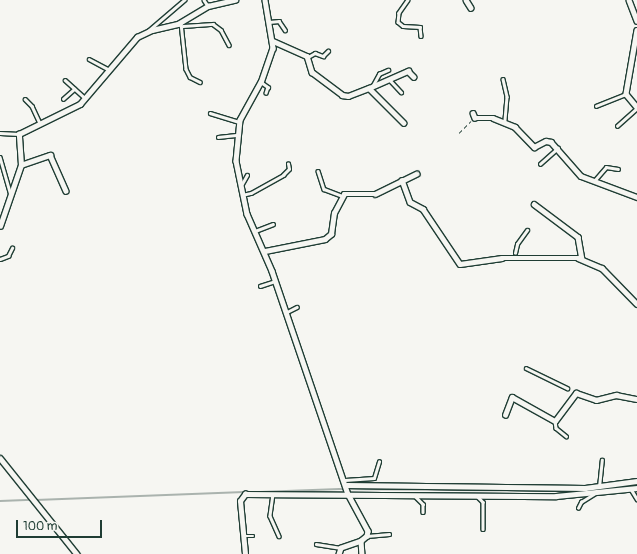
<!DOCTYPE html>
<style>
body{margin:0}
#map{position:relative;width:637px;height:554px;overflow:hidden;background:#f6f6f2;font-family:Pangolin,sans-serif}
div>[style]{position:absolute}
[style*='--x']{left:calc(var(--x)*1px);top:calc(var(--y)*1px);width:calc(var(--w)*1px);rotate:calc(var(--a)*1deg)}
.stream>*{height:1.5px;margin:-0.75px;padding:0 0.75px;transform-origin:0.75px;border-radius:0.75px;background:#aab3ae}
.path>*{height:1px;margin-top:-0.5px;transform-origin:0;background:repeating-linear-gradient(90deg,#1f3d34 0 4px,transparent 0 7px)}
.roads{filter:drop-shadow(1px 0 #1f3d34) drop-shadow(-1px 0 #1f3d34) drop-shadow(0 1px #1f3d34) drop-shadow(0 -1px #1f3d34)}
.lane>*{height:2.5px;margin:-1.25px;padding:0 1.25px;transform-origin:1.25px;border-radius:1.25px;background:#f6f6f2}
.street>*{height:4.5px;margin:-2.25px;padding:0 2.25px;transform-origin:2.25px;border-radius:2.25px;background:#f6f6f2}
span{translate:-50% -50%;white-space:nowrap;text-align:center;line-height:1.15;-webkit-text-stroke:4px #f6f6f2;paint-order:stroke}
.scale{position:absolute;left:16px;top:520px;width:86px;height:18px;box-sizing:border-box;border:2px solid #1f3d34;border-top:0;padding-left:5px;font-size:12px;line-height:14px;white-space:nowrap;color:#1f3d34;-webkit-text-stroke:3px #f6f6f2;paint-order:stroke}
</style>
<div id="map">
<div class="stream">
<div style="--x:625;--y:487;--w:12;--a:-9"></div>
<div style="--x:260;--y:492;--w:79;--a:-2.2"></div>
<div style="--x:339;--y:489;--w:243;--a:0.5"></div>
<div style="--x:36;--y:500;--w:208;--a:-2.2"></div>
<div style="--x:0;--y:501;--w:32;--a:-2"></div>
</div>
<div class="path">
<div style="--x:459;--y:133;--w:17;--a:-45"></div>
</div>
<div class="roads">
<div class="lane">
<div style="--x:204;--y:0;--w:7;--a:56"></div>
<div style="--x:408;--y:0;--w:16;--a:125"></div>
<div style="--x:399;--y:13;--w:9;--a:96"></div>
<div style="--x:398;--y:22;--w:6;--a:39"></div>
<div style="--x:403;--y:26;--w:17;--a:3"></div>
<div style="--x:420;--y:27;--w:9;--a:84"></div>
<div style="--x:269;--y:22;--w:10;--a:-6"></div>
<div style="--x:279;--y:21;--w:11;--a:56"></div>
<div style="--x:181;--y:23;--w:46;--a:83.8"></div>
<div style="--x:186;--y:69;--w:9;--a:63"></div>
<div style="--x:190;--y:77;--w:11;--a:27"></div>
<div style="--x:183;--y:26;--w:30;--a:-4"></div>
<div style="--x:213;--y:24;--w:10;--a:37"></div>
<div style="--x:221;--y:30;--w:17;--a:62"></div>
<div style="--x:148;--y:31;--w:48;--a:-40.7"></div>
<div style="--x:308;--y:57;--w:8;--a:-30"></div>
<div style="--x:315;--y:53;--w:9;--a:21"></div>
<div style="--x:323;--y:56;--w:7;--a:-45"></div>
<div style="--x:89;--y:59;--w:21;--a:28"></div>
<div style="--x:389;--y:79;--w:18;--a:47"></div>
<div style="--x:503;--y:79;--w:18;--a:77"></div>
<div style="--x:507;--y:97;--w:25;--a:95"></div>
<div style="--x:65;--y:80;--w:27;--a:42"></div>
<div style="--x:261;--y:82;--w:9;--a:36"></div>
<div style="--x:268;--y:87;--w:6;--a:108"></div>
<div style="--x:373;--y:85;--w:13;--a:-61"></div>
<div style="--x:379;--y:74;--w:10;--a:-24"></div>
<div style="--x:25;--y:99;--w:10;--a:45"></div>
<div style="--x:32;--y:106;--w:19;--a:65"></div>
<div style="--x:63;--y:99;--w:15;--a:-42"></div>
<div style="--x:596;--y:106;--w:32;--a:-22"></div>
<div style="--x:210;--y:113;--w:31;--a:17"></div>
<div style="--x:617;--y:126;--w:27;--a:-42"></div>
<div style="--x:0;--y:133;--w:19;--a:3"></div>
<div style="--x:218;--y:137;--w:20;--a:-6"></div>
<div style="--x:0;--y:157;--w:37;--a:74"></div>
<div style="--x:540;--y:164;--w:24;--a:-42"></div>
<div style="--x:318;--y:171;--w:19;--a:72"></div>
<div style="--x:324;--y:189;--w:19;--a:21"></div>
<div style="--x:594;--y:181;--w:18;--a:-49"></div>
<div style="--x:606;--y:167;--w:12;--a:9"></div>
<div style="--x:242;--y:184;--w:10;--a:-61"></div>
<div style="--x:242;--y:195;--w:9;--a:-13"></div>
<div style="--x:251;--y:193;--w:37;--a:-29"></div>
<div style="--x:283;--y:175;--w:8;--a:-45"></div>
<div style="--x:289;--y:169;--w:5;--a:-101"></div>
<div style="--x:255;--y:231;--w:19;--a:-21"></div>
<div style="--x:515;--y:253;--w:9;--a:-77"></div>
<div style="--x:517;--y:244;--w:17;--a:-54"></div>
<div style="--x:0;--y:259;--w:9;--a:-21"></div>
<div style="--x:8;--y:256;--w:9;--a:-63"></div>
<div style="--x:260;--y:286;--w:16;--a:-18"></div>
<div style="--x:285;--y:313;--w:13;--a:-27"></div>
<div style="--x:526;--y:368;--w:46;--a:26"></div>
<div style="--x:555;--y:421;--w:7;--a:82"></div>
<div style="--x:556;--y:428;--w:13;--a:39"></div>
<div style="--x:345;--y:480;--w:29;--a:-4"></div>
<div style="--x:374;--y:478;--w:17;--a:-73"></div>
<div style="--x:599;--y:487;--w:27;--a:-84"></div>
<div style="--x:631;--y:489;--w:12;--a:59"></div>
<div style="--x:273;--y:494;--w:22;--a:98"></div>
<div style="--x:270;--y:516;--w:22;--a:66"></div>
<div style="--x:414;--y:495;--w:13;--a:45"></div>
<div style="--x:423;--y:504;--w:8;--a:90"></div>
<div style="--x:478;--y:497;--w:7;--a:45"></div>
<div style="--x:483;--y:502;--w:27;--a:90"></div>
<div style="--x:578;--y:508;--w:7;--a:-63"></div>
<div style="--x:581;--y:502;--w:15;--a:-32"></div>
<div style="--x:243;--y:536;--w:10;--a:0"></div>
<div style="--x:367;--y:536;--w:22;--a:-5"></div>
<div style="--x:316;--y:544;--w:25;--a:9"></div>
</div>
<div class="street">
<div style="--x:265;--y:0;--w:49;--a:80.5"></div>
<div style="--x:273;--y:48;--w:36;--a:109"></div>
<div style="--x:261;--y:82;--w:43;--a:118.9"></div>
<div style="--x:240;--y:120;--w:41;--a:95.6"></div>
<div style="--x:236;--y:161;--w:54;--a:78.3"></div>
<div style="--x:247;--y:214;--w:62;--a:66.3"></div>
<div style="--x:272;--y:271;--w:236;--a:71.2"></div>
<div style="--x:348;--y:494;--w:42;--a:61.6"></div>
<div style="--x:368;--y:531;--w:5;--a:101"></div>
<div style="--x:367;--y:536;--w:8;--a:140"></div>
<div style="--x:361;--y:541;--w:21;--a:161"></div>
<div style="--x:341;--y:548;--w:6;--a:108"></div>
<div style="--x:466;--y:0;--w:9;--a:58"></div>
<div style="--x:629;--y:0;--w:22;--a:69"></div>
<div style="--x:637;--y:30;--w:65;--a:99.8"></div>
<div style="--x:626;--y:94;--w:17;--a:50"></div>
<div style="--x:273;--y:41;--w:37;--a:24"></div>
<div style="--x:307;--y:56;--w:17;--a:73"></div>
<div style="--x:312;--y:72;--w:38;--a:37"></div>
<div style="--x:342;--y:95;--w:6;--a:9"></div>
<div style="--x:348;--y:96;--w:22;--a:-21"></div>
<div style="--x:369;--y:88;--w:49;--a:45"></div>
<div style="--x:369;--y:88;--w:43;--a:-23.6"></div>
<div style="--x:408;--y:71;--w:8;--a:45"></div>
<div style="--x:473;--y:113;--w:5;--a:68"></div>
<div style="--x:475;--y:118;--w:18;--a:0"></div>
<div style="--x:493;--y:118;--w:24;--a:22"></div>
<div style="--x:515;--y:127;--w:28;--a:46"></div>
<div style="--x:534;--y:147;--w:13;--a:-27"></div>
<div style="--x:546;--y:141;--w:5;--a:11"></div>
<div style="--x:551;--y:142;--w:45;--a:48.6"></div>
<div style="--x:581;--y:176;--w:60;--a:20.6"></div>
<div style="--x:21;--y:165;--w:31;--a:-19"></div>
<div style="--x:50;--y:155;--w:39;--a:66"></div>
<div style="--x:402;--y:180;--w:23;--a:70"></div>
<div style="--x:410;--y:202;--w:15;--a:28"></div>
<div style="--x:423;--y:209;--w:66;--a:56.1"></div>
<div style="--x:460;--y:264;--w:42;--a:-8.1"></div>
<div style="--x:502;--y:258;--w:76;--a:0"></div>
<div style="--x:578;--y:258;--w:26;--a:23"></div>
<div style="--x:602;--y:268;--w:50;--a:45.8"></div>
<div style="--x:534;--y:204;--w:55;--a:36.9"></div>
<div style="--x:578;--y:237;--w:22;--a:80"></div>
<div style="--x:0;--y:226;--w:65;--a:-71"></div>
<div style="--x:21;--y:165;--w:31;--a:-94"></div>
<div style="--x:19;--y:134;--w:68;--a:-26.2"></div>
<div style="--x:80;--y:104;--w:88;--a:-49.6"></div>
<div style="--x:137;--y:37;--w:17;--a:-25"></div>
<div style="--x:152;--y:30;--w:27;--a:-13"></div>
<div style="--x:178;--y:24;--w:35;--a:-31"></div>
<div style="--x:208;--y:6;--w:28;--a:-13"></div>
<div style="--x:265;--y:251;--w:61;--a:-11.3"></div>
<div style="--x:325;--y:239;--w:8;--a:-40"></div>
<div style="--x:331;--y:234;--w:21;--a:-82"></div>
<div style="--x:334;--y:213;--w:21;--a:-62"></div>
<div style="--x:344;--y:194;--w:31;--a:0"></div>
<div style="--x:375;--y:194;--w:46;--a:-26"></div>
<div style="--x:505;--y:415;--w:19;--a:-69"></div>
<div style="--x:512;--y:397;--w:49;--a:29.2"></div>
<div style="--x:555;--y:421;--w:35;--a:-53"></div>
<div style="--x:576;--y:393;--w:21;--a:19"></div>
<div style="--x:596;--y:400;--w:21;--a:-14"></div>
<div style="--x:616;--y:395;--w:21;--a:11"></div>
<div style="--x:0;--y:458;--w:123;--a:51.3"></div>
<div style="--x:347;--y:485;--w:238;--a:0.7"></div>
<div style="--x:585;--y:488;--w:52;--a:-7.7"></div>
<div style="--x:361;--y:541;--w:13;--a:86"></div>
<div style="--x:245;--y:554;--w:53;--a:-95.4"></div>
<div style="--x:240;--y:501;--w:9;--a:-54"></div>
<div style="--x:245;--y:494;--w:311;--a:0.4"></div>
<div style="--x:556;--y:496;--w:81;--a:-5.6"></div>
</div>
</div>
<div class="scale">100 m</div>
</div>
